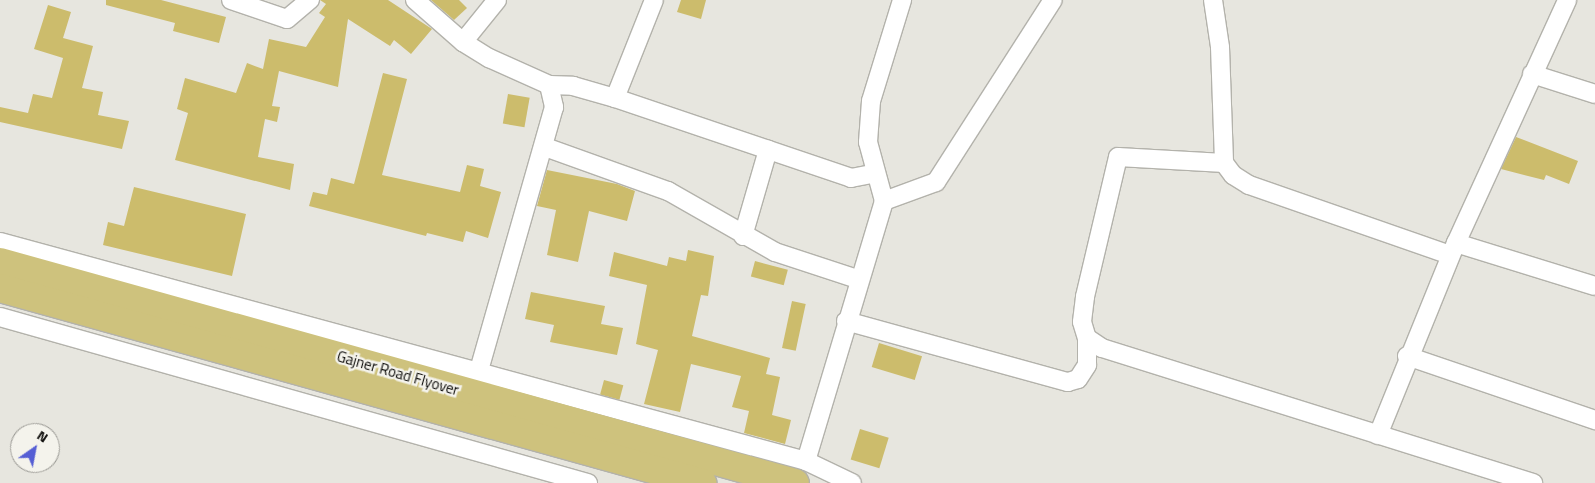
<!DOCTYPE html>
<style>
body{margin:0}
#map{position:relative;width:1595px;height:483px;overflow:hidden;background:#e7e6df;font-family:"Titillium Web",sans-serif}
div>[style]{position:absolute}
[style*='--x']{left:calc(var(--x)*1px);top:calc(var(--y)*1px);width:calc(var(--w)*1px);rotate:calc(var(--a)*1deg)}
.building>*{inset:0;background:#ccbc6c;transform-origin:0 0}
.roads{filter:drop-shadow(1px 0 #b3b2ab) drop-shadow(-1px 0 #b3b2ab) drop-shadow(0 1px #b3b2ab) drop-shadow(0 -1px #b3b2ab)}
.minor>*{height:18px;margin:-9px;padding:0 9px;transform-origin:9px;border-radius:9px;background:#fff}
.primary>*{height:28px;margin:-14px;padding:0 14px;transform-origin:14px;border-radius:14px;background:#cec27d}
span{translate:-50% -50%;white-space:nowrap;text-align:center;line-height:1.15;-webkit-text-stroke:5px #f4f3ec;paint-order:stroke}
.street-label{font-size:15px;color:#0f0e0c}
.north{position:absolute;left:10px;top:423px;width:50px;height:50px;box-sizing:border-box;background:#f4f3ec;border:1px solid #989792;border-radius:50%;rotate:33deg;font-size:14px;font-weight:700;line-height:20px;text-align:center;color:#0f0e0c}
.north::after{content:'';display:block;margin:auto;width:18px;height:22px;background:#555ed4;clip-path:polygon(50% 0,100% 100%,50% 72%,0 100%)}
</style>
<div id="map">
<div class="building">
<div style="clip-path:polygon(106px 0,161px 0,226px 17px,219px 43px,173px 31px,175px 23px,106px 5px)"></div>
<div style="clip-path:polygon(320px 0,388px 0,432px 29px,411px 54px,394px 40px,390px 46px,348px 19px,338px 87px,279px 71px,272px 106px,280px 107px,277px 122px,265px 119px,258px 157px,294px 164px,290px 190px,175px 160px,188px 113px,177px 109px,185px 78px,236px 93px,247px 63px,263px 69px,269px 39px,306px 47px,325px 17px,319px 13px,326px 4px)"></div>
<div style="clip-path:polygon(431px 0,459px 0,467px 8px,454px 20px)"></div>
<div style="clip-path:polygon(681px 0,706px 0,701px 19px,677px 12px)"></div>
<div style="clip-path:polygon(48px 5px,71px 12px,63px 38px,93px 46px,82px 88px,103px 92px,98px 115px,129px 121px,122px 149px,0 122px,0 107px,28px 113px,33px 94px,52px 98px,63px 58px,34px 49px)"></div>
<div style="clip-path:polygon(383px 73px,407px 79px,382px 175px,460px 192px,467px 165px,484px 169px,480px 186px,501px 192px,488px 238px,466px 231px,463px 242px,427px 233px,426px 236px,309px 206px,313px 192px,327px 195px,331px 178px,354px 184px)"></div>
<div style="left:508px;top:94px;width:22px;height:30px;rotate:10deg"></div>
<div style="clip-path:polygon(1516px 137px,1578px 161px,1569px 184px,1546px 175px,1544px 180px,1501px 169px)"></div>
<div style="clip-path:polygon(547px 170px,617px 184px,635px 191px,627px 221px,589px 211px,578px 262px,547px 255px,556px 210px,537px 206px)"></div>
<div style="clip-path:polygon(134px 187px,246px 214px,232px 276px,103px 245px,108px 222px,124px 226px)"></div>
<div style="clip-path:polygon(688px 250px,714px 256px,708px 296px,701px 295px,692px 336px,770px 358px,766px 374px,780px 377px,772px 415px,791px 420px,785px 444px,744px 433px,749px 411px,732px 407px,741px 376px,691px 364px,680px 412px,644px 404px,658px 350px,636px 344px,647px 285px,609px 276px,614px 252px,667px 266px,669px 257px,686px 261px)"></div>
<div style="left:755px;top:261px;width:34px;height:16px;rotate:15deg"></div>
<div style="clip-path:polygon(531px 292px,605px 306px,601px 324px,623px 328px,617px 355px,550px 342px,554px 325px,525px 319px)"></div>
<div style="left:792px;top:301px;width:14px;height:48px;rotate:12deg"></div>
<div style="left:879px;top:343px;width:45px;height:25px;rotate:17deg"></div>
<div style="left:604px;top:380px;width:20px;height:15px;rotate:15deg"></div>
<div style="left:860px;top:429px;width:30px;height:32px;rotate:17deg"></div>
</div>
<div class="roads">
<div class="minor">
<div style="--x:231;--y:0;--w:59;--a:18.7"></div>
<div style="--x:287;--y:19;--w:30;--a:-40"></div>
<div style="--x:415;--y:0;--w:64;--a:41.2"></div>
<div style="--x:463;--y:42;--w:31;--a:32"></div>
<div style="--x:489;--y:58;--w:66;--a:24.2"></div>
<div style="--x:549;--y:85;--w:23;--a:77"></div>
<div style="--x:554;--y:107;--w:274;--a:105.9"></div>
<div style="--x:1213;--y:0;--w:48;--a:81.5"></div>
<div style="--x:1220;--y:47;--w:116;--a:88"></div>
<div style="--x:1224;--y:163;--w:15;--a:53"></div>
<div style="--x:1233;--y:175;--w:19;--a:32"></div>
<div style="--x:1249;--y:185;--w:213;--a:19.2"></div>
<div style="--x:463;--y:42;--w:54;--a:-51"></div>
<div style="--x:1532;--y:74;--w:66;--a:17.6"></div>
<div style="--x:549;--y:85;--w:24;--a:2"></div>
<div style="--x:573;--y:86;--w:44;--a:15.9"></div>
<div style="--x:615;--y:98;--w:249;--a:18.7"></div>
<div style="--x:851;--y:178;--w:25;--a:-11"></div>
<div style="--x:615;--y:98;--w:105;--a:-68.3"></div>
<div style="--x:545;--y:147;--w:131;--a:19.7"></div>
<div style="--x:668;--y:191;--w:123;--a:29.7"></div>
<div style="--x:775;--y:252;--w:89;--a:18.2"></div>
<div style="--x:1224;--y:163;--w:106;--a:-176.8"></div>
<div style="--x:1118;--y:157;--w:144;--a:103.3"></div>
<div style="--x:1085;--y:297;--w:25;--a:97"></div>
<div style="--x:1082;--y:322;--w:17;--a:73"></div>
<div style="--x:1087;--y:338;--w:18;--a:34"></div>
<div style="--x:1102;--y:348;--w:452;--a:17.4"></div>
<div style="--x:884;--y:201;--w:61;--a:-105.2"></div>
<div style="--x:868;--y:142;--w:41;--a:-85.8"></div>
<div style="--x:871;--y:101;--w:106;--a:-72.9"></div>
<div style="--x:743;--y:236;--w:90;--a:-73.8"></div>
<div style="--x:0;--y:242;--w:835;--a:15.2"></div>
<div style="--x:806;--y:461;--w:51;--a:25.6"></div>
<div style="--x:1456;--y:243;--w:145;--a:17.2"></div>
<div style="--x:0;--y:317;--w:611;--a:15.77"></div>
<div style="--x:846;--y:321;--w:230;--a:15.4"></div>
<div style="--x:1068;--y:382;--w:10;--a:-17"></div>
<div style="--x:1078;--y:379;--w:17;--a:-57"></div>
<div style="--x:1087;--y:365;--w:27;--a:-90"></div>
<div style="--x:1407;--y:356;--w:199;--a:18.8"></div>
<div style="--x:1378;--y:435;--w:207;--a:-67.9"></div>
<div style="--x:1456;--y:243;--w:267;--a:-65.4"></div>
<div style="--x:806;--y:461;--w:271;--a:-73.3"></div>
<div style="--x:884;--y:201;--w:55;--a:-20.1"></div>
<div style="--x:936;--y:182;--w:216;--a:-57.3"></div>
</div>
<div class="primary">
<div style="--x:0;--y:262;--w:825;--a:15.54"></div>
<div style="--x:0;--y:288;--w:729;--a:15.52"></div>
</div>
</div>
<div class="street-label">
<span style="left:398px;top:373px;rotate:16deg">Gajner Road Flyover</span>
</div>
<div class="north">N</div>
</div>
